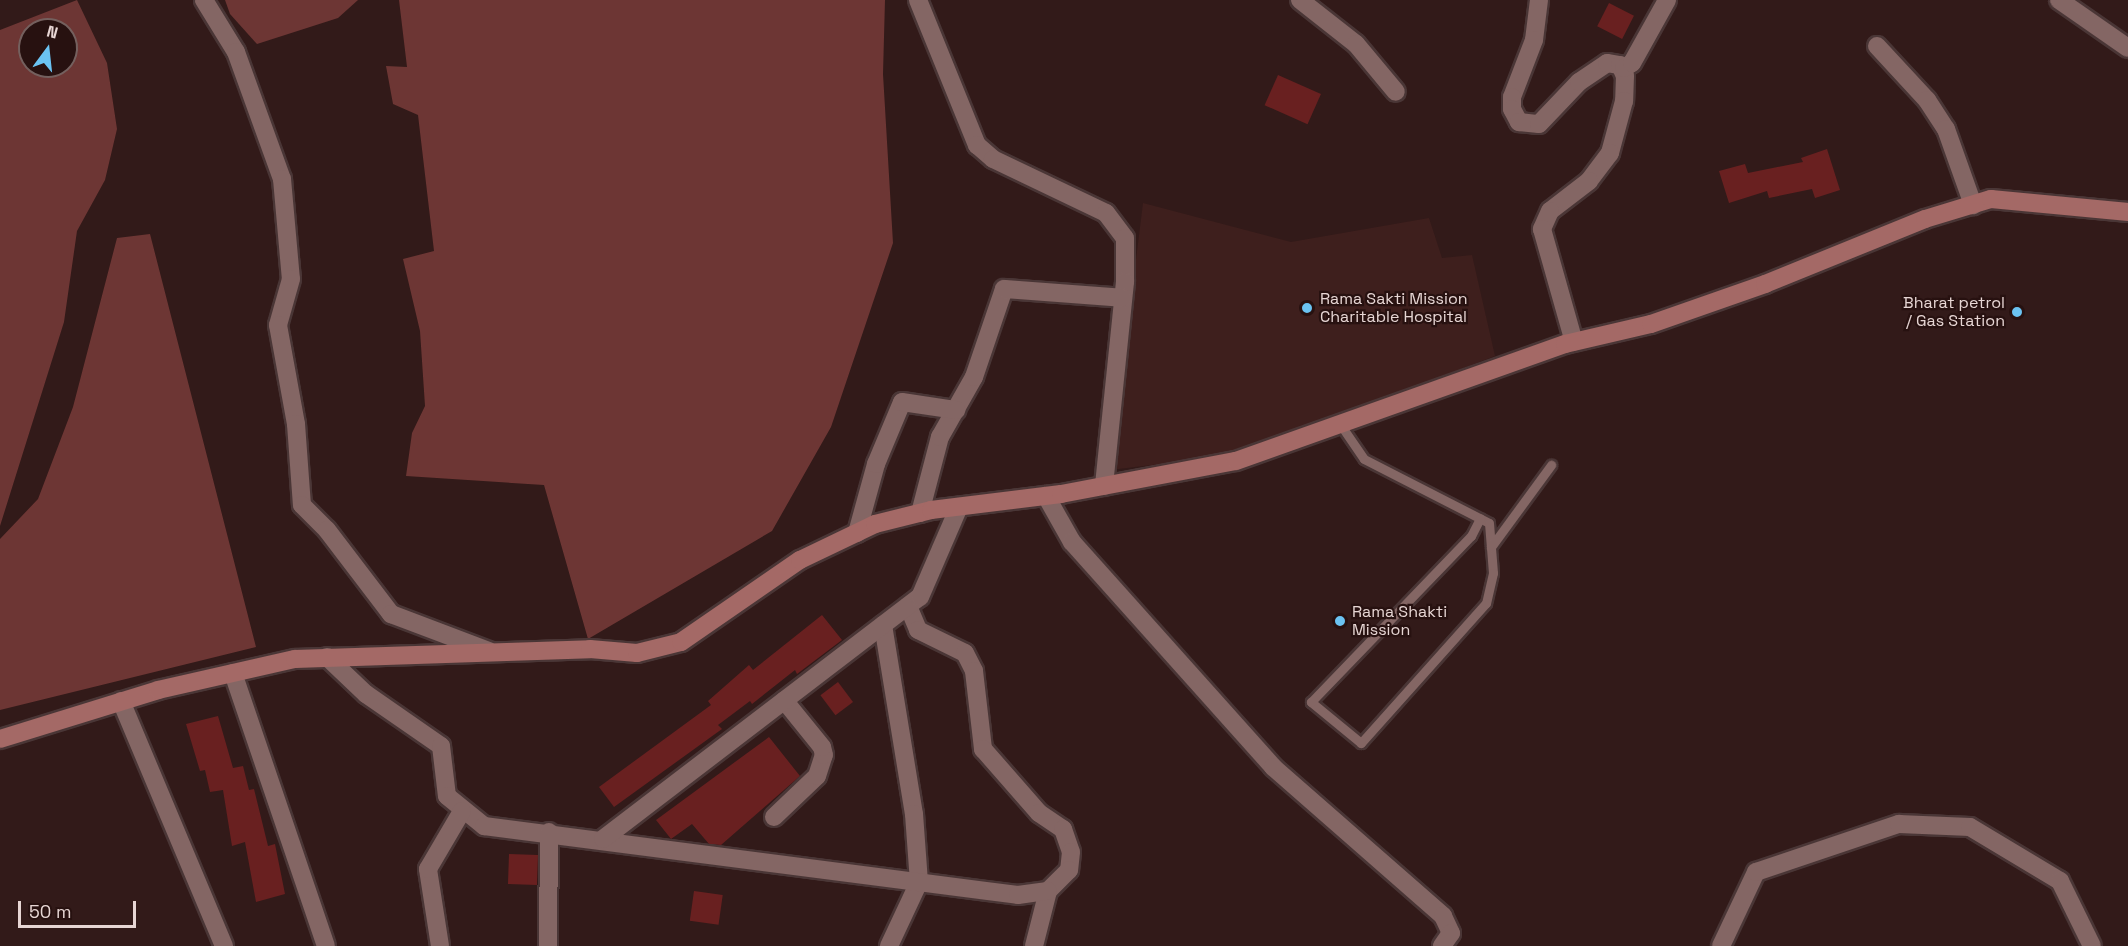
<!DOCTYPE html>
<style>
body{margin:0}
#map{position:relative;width:2128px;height:946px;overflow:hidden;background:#321a19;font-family:"Space Grotesk",sans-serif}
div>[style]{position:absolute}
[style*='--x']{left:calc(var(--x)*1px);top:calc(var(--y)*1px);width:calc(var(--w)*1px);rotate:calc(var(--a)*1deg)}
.built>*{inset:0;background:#3e1f1d}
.green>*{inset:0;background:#6d3634}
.building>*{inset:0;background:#692020;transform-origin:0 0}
.roads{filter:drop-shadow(2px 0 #4a3636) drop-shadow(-2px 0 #4a3636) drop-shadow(0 2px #4a3636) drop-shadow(0 -2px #4a3636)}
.lane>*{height:9px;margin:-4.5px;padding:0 4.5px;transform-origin:4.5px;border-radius:4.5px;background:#846664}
.street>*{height:18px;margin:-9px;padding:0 9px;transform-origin:9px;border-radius:9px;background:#846664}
.secondary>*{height:18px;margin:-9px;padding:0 9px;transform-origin:9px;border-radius:9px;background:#a46966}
.dots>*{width:16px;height:16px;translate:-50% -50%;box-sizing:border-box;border:3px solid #271110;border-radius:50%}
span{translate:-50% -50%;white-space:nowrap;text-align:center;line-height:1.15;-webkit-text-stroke:4.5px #271110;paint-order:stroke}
.poi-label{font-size:16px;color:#e7d6d4}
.left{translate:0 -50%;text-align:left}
.right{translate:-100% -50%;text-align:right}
.north{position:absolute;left:18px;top:18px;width:60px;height:60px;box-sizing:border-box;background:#271110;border:2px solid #74605e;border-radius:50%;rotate:15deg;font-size:16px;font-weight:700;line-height:24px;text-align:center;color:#e7d6d4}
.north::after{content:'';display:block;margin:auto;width:21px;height:27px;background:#6bc3f2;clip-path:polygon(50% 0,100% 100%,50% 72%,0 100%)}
.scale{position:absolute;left:18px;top:901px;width:118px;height:27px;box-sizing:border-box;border:3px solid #e7d6d4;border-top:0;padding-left:8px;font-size:18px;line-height:21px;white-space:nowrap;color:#e7d6d4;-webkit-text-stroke:4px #271110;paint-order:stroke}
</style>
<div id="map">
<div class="built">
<div style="clip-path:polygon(1143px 203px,1291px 242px,1429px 218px,1442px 258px,1472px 255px,1495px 356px,1236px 455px,1110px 470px)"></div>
</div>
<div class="green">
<div style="clip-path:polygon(evenodd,77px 0,107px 63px,117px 129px,105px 180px,77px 231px,64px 322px,0 526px,0 30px,77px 0,30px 30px,66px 30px,66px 66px,30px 66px,30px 30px)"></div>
<div style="clip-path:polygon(225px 0,358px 0,338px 18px,257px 44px,230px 14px)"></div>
<div style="clip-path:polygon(399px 0,885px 0,883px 74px,893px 243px,831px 427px,772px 531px,588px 639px,544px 485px,406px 476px,412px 433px,425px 406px,420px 331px,403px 259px,434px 251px,418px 115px,393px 104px,386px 66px,407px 67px)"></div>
<div style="clip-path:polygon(150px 234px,256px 647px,0 710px,0 539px,38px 499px,73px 407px,117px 238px)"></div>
</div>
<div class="building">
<div style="left:1609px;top:3px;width:28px;height:26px;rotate:27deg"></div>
<div style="left:1278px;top:75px;width:47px;height:33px;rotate:24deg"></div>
<div style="clip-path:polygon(1827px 149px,1840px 190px,1815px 198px,1812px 189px,1769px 198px,1767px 191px,1729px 203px,1719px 171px,1745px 164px,1748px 173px,1803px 162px,1801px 158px)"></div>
<div style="clip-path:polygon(822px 615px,842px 640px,797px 674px,795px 670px,752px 704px,750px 701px,718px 725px,722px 729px,614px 807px,599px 787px,711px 705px,708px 701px,749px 665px,753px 670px)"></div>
<div style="left:838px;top:682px;width:25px;height:22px;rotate:53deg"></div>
<div style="clip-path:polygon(218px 716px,233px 768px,243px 766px,249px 790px,254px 789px,268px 846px,275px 844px,285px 894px,256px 902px,245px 842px,232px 846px,223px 790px,210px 792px,205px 770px,200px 771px,186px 724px)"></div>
<div style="clip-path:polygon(769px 737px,800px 776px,721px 845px,709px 844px,692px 824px,671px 839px,656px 820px)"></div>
<div style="left:538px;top:855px;width:30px;height:29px;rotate:92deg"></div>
<div style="left:694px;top:891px;width:29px;height:30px;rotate:8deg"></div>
</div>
<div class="roads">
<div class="lane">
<div style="--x:1340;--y:424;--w:42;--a:55.6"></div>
<div style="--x:1364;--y:459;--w:140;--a:27.1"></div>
<div style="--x:1489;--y:523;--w:50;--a:85.4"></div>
<div style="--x:1493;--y:573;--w:31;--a:103"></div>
<div style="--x:1486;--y:603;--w:188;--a:131.8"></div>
<div style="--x:1361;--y:743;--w:65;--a:-140.6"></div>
<div style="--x:1311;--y:702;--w:231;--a:-46.1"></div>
<div style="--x:1471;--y:536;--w:20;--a:-63"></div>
<div style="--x:1491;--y:547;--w:102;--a:-53.8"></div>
</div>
<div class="street">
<div style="--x:204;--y:0;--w:61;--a:58.4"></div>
<div style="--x:236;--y:52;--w:135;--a:70.1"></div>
<div style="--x:282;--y:179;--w:100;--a:84.9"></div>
<div style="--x:291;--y:279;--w:48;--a:105.8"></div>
<div style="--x:278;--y:325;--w:101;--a:79.7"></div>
<div style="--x:296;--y:424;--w:81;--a:85.8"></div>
<div style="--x:302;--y:505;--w:35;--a:45"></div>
<div style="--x:327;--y:530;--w:106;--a:52.7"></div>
<div style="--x:391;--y:614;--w:105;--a:20.7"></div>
<div style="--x:918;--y:0;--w:157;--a:67.9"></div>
<div style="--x:977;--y:145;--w:21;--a:41"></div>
<div style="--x:993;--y:159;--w:125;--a:25.5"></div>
<div style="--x:1106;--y:213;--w:31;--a:53"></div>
<div style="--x:1125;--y:238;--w:44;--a:90"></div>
<div style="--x:1125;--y:282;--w:205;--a:95.9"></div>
<div style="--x:1300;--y:0;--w:71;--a:38.2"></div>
<div style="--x:1356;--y:44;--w:62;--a:50.2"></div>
<div style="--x:1539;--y:0;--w:40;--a:97.1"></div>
<div style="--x:1534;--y:40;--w:61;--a:111.1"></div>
<div style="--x:1512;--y:97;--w:12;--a:90"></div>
<div style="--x:1512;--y:109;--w:15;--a:62"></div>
<div style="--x:1519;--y:122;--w:20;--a:6"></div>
<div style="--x:1539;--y:124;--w:58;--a:-46.4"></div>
<div style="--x:1579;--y:82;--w:34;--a:-34"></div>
<div style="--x:1607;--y:63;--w:13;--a:9"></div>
<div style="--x:1620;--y:65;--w:12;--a:66"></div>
<div style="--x:1625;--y:76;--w:25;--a:92"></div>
<div style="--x:1624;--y:101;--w:54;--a:105.1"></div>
<div style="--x:1610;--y:153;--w:35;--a:127"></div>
<div style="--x:1589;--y:181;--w:49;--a:142.4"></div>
<div style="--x:1550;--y:211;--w:20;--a:114"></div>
<div style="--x:1542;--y:229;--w:117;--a:74.2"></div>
<div style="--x:2059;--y:0;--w:84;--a:34.8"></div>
<div style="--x:1877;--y:46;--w:74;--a:47.2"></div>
<div style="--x:1927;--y:100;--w:35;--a:57"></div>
<div style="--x:1946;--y:129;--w:81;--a:70.4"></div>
<div style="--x:1624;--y:68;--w:9;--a:-32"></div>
<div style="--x:1632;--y:63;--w:72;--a:-60.9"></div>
<div style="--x:1046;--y:496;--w:53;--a:60.5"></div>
<div style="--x:1072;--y:542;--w:302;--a:48.2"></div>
<div style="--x:1273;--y:767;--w:226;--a:41.2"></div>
<div style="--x:1443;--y:916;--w:19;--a:65"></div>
<div style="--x:1451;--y:933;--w:16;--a:125"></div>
<div style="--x:920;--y:513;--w:79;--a:-75.3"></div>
<div style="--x:940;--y:437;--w:69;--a:-60.5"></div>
<div style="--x:974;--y:377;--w:93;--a:-71.2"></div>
<div style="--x:1004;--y:289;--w:119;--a:4.3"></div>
<div style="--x:857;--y:533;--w:72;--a:-74.6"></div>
<div style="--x:876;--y:464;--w:67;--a:-67.2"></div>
<div style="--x:902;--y:402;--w:55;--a:8.4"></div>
<div style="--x:908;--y:606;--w:26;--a:67"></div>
<div style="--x:918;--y:630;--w:52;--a:26.1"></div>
<div style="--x:965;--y:653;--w:20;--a:63"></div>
<div style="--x:974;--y:671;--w:79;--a:83.4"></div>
<div style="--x:983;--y:749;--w:85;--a:48.8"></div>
<div style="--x:1039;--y:813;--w:29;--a:34"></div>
<div style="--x:1063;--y:829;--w:24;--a:71"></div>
<div style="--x:1071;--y:852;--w:18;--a:96"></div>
<div style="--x:1069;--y:870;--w:30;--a:135"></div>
<div style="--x:1048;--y:891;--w:57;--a:104.3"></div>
<div style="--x:883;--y:625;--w:192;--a:80.7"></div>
<div style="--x:914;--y:814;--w:68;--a:85.8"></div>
<div style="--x:919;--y:882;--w:71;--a:115.1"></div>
<div style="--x:327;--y:657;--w:54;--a:43.5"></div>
<div style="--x:366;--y:694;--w:91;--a:34.7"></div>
<div style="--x:441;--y:746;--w:50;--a:83.2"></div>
<div style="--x:447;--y:796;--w:48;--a:39"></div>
<div style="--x:484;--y:826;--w:538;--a:7.36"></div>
<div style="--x:1018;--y:895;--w:30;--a:-8"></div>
<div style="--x:233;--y:673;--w:288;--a:71.2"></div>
<div style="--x:121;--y:701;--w:266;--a:67.2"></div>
<div style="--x:774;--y:817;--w:59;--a:-43.6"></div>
<div style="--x:817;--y:776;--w:22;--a:-72"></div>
<div style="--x:824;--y:755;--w:8;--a:-104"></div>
<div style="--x:822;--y:747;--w:60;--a:-129"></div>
<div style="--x:603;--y:839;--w:399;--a:-37.4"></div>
<div style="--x:920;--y:597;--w:98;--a:-66.6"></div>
<div style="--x:440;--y:946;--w:78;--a:-98.9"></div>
<div style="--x:428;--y:869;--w:67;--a:-59.6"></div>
<div style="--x:548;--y:946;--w:114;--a:-89.5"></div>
<div style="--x:1721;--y:946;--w:82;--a:-64.7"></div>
<div style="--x:1756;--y:872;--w:151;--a:-18.6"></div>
<div style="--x:1899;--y:824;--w:71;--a:2.4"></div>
<div style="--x:1970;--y:827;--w:105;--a:31"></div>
<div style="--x:2060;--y:881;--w:72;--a:63.8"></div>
</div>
<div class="secondary">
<div style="--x:0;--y:739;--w:165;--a:-17.2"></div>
<div style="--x:158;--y:690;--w:140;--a:-12.8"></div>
<div style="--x:295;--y:659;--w:295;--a:-1.9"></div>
<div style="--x:590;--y:649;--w:47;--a:4.9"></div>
<div style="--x:637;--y:653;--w:45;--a:-14"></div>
<div style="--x:681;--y:642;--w:145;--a:-34.6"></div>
<div style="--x:800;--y:560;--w:83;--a:-25.6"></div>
<div style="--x:875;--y:524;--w:58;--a:-14"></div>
<div style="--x:931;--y:510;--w:131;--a:-7"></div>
<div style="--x:1061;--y:494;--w:178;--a:-10.7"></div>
<div style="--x:1236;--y:461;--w:349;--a:-19.6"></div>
<div style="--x:1565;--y:344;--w:88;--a:-13.1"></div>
<div style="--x:1651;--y:324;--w:121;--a:-19.3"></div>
<div style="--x:1765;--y:284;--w:173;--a:-22.1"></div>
<div style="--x:1925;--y:219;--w:69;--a:-16.9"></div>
<div style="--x:1991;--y:199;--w:138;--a:5.4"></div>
</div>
</div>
<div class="dots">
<div style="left:1307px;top:308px;background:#6bc3f2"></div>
<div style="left:2017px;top:312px;background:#6bc3f2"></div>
<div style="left:1340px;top:621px;background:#6bc3f2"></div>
</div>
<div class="poi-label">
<span class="left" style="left:1320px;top:308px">Rama Sakti Mission<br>Charitable Hospital</span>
<span class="right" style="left:2005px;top:312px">Bharat petrol<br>/ Gas Station</span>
<span class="left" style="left:1352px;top:621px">Rama Shakti<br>Mission</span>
</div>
<div class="north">N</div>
<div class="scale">50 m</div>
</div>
